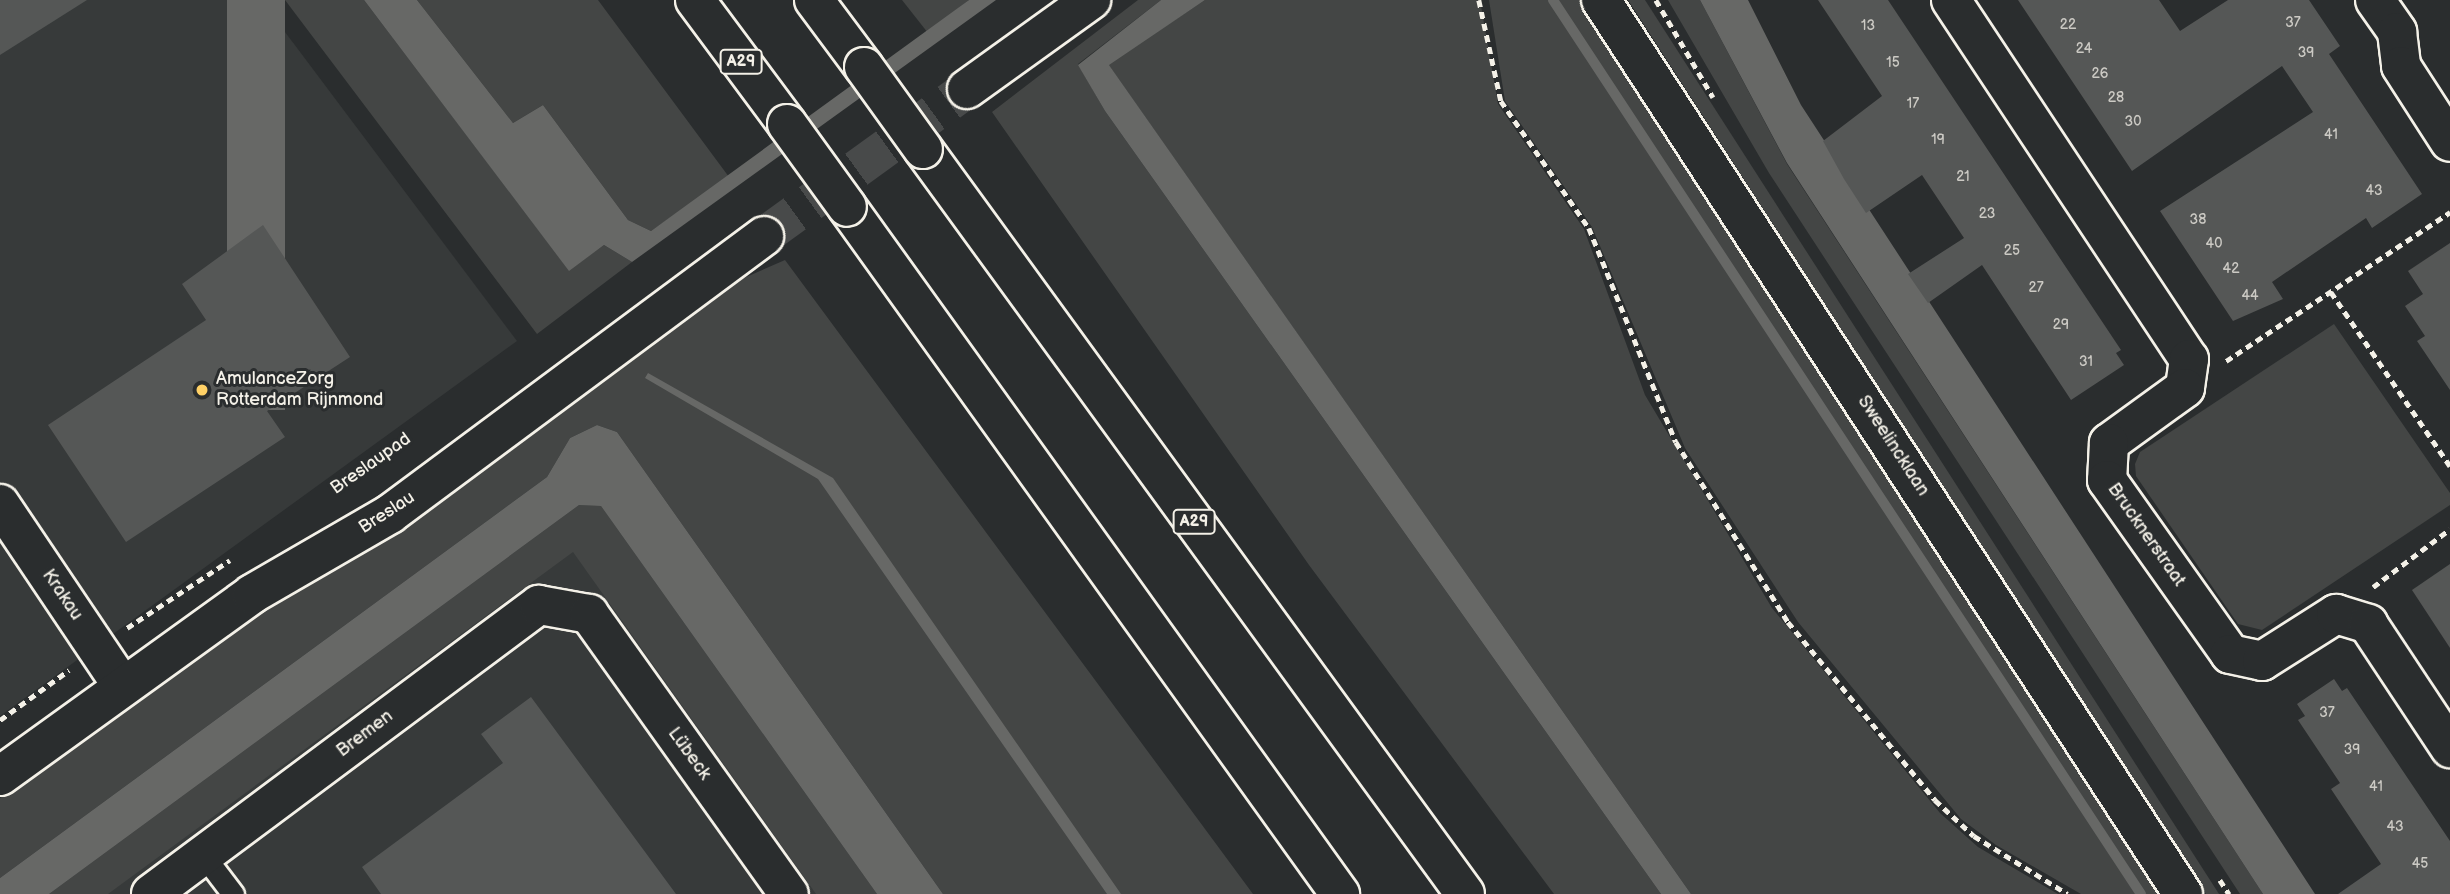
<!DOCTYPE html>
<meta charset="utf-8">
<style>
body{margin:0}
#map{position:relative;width:2450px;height:894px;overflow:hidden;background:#2a2d2e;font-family:"Balsamiq Sans",sans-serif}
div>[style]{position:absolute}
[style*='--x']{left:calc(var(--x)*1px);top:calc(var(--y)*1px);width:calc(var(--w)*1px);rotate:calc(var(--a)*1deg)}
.built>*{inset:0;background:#373a3a}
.green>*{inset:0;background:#444645}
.water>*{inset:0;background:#676866;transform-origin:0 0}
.stream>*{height:10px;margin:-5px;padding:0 5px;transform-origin:5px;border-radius:5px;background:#676866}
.building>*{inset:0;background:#555756}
.tertiary-tunnel>*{height:38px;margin-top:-19px;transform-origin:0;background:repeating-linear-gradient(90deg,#484a4a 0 38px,transparent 0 57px)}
.path>*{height:4.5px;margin-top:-2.25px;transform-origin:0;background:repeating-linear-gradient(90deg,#f4f1e8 0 7px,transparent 0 12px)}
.roads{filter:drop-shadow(2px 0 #f4f1e8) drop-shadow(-2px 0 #f4f1e8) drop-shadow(0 2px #f4f1e8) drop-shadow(0 -2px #f4f1e8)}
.service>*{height:21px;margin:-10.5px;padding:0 10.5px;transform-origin:10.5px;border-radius:10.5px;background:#2a2d2e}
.minor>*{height:38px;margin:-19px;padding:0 19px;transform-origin:19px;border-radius:19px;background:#2a2d2e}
.tertiary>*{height:38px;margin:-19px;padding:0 19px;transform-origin:19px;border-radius:19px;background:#2a2d2e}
.secondary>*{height:38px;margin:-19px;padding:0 19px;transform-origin:19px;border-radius:19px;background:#2a2d2e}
.motorway>*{height:38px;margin:-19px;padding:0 19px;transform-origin:19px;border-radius:19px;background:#2a2d2e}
.bridges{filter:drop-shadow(2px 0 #f4f1e8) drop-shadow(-2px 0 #f4f1e8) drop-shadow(0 2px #f4f1e8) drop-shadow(0 -2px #f4f1e8)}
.motorway-bridge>*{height:38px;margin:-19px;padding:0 19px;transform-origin:19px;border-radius:19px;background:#2a2d2e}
.dots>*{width:19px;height:19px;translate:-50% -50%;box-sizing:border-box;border:4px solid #2a2d2e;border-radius:50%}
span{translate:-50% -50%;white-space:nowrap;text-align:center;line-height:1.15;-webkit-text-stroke:6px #2a2d2e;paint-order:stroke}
.number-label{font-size:14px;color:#cccac4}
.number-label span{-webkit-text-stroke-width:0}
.shield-label span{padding:2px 5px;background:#2a2d2e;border:2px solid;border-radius:5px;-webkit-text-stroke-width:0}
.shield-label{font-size:16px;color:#f4f1e8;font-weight:700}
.poi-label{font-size:18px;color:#f4f1e8}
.left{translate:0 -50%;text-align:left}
.street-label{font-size:18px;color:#f4f1e8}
</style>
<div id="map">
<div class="built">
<div style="clip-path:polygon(0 0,261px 0,517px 341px,0 716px)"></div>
<div style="clip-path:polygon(604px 467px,904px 894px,15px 894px)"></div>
</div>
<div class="green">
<div style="clip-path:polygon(285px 0,364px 0,569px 270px,604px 245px,632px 262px,537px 334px)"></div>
<div style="clip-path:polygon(417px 0,598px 0,729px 177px,651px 231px,628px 220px,543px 105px,513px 123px)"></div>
<div style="clip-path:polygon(902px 0,969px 0,928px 33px)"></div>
<div style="clip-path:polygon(1138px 0,1161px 0,1078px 64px,1105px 111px,1661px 894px,1554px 894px,1309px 565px,992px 112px)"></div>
<div style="clip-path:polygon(1205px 0,1480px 0,1498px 104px,1584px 229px,1645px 395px,1772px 608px,1940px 813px,1978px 847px,2058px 894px,1691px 894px,1108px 64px)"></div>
<div style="clip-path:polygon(1489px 0,1582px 0,2165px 894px,2081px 894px,1996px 845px,1961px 819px,1798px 622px,1685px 448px,1592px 227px,1505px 101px)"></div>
<div style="clip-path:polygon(1628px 0,1645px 0,2219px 894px,2206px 894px)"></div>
<div style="clip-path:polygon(1668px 0,1700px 0,1787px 164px,2263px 894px,2240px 894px,1769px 173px)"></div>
<div style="clip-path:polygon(785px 260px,1253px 894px,943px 894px,617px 432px,597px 425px,570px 438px,547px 477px,0 878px,0 798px,281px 591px,389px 536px,744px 278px)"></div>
<div style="clip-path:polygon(2334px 324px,2450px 493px,2450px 505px,2262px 630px,2238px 624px,2136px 476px,2135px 464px,2140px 452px)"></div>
<div style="clip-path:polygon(579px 505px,601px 506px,877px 894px,816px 894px,573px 552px,108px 894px,49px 894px)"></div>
</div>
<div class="water">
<div style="left:227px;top:0;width:58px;height:410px"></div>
<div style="clip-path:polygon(364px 0,417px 0,513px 123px,543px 105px,628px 220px,651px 231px,969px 0,996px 0,632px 262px,604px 245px,569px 271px)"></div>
<div style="clip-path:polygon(1161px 0,1205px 0,1109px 65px,1691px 894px,1661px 894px,1105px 111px,1078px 65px)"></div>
<div style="clip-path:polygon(1700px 0,1748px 0,1801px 105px,2315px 894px,2263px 894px,1787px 163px)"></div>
<div style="clip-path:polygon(648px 373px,833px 478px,1121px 894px,1107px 894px,818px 479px,645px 378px)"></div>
<div style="clip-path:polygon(597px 425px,617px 432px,943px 894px,877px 894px,601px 506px,579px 505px,49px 894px,0 894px,0 878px,547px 477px,570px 438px)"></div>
</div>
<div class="stream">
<div style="--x:1553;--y:0;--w:1070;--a:56.67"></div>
</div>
<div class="building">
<div style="clip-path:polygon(0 0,87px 0,0 55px)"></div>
<div style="clip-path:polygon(1818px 0,1888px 0,2121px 350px,2116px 353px,2124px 365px,2071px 400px,1982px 265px,1928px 303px,1908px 274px,1964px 238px,1922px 175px,1866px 213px,1844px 179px,1823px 141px,1882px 96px)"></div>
<div style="clip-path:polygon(2018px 0,2159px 0,2180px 31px,2228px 0,2309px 0,2340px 46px,2329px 54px,2422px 194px,2372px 228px,2366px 218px,2272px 282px,2283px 299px,2233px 321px,2160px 211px,2313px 112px,2282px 66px,2132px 171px)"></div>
<div style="clip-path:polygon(263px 225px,350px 357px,267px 411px,285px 437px,126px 542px,48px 425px,206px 320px,182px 284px)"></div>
<div style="clip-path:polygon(2450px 243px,2450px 390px,2417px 341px,2425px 336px,2405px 306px,2423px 294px,2408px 271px)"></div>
<div style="clip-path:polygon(2450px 564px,2450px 648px,2412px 590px)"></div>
<div style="clip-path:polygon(2334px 679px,2342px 691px,2347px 688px,2450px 841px,2450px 894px,2338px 894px,2381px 864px,2331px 789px,2340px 783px,2298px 720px,2305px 716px,2297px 704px)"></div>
<div style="clip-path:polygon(531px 697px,676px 894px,381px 894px,362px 867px,503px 763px,481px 734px)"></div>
</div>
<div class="tertiary-tunnel">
<div style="--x:764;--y:236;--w:251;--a:-35.9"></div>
</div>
<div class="path">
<div style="--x:1479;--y:0;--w:103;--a:77.7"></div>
<div style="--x:1501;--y:101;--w:155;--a:55.3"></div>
<div style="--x:1589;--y:228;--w:231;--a:67.9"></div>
<div style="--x:1676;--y:442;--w:212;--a:58.1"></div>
<div style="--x:1788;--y:622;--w:231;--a:50.4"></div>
<div style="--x:1935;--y:800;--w:53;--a:42.7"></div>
<div style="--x:1974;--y:836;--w:110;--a:31.7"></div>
<div style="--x:1656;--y:0;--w:113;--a:59.6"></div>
<div style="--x:2331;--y:292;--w:211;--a:55.6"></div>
<div style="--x:2226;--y:361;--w:269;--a:-33.6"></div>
<div style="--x:2373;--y:587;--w:96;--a:-37"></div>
<div style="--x:127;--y:628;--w:123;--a:-33.4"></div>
<div style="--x:0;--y:720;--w:85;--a:-35.9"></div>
<div style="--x:2220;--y:880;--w:17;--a:57"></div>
</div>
<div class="roads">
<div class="service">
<div style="--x:204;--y:856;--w:48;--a:52.7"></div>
</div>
<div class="minor">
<div style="--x:1951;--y:0;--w:431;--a:56.5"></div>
<div style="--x:2189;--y:359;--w:29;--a:98"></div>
<div style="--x:2185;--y:388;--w:94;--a:144.1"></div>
<div style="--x:2109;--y:443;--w:37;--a:93"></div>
<div style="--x:2107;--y:480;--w:213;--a:54.7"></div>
<div style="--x:2230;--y:654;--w:33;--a:12"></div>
<div style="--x:2262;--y:661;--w:88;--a:-32.4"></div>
<div style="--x:2336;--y:614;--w:34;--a:17"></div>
<div style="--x:2368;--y:624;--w:149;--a:56.5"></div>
<div style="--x:2375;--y:0;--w:39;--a:55"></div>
<div style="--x:2397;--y:32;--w:34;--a:83"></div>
<div style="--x:2401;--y:66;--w:90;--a:57.2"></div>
<div style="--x:0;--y:504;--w:220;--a:56.1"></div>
<div style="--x:151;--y:894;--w:484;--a:-36.7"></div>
<div style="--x:539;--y:605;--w:51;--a:10.2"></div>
<div style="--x:589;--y:614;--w:344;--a:54.5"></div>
</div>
<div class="tertiary">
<div style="--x:967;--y:89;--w:153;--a:-35.7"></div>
<div style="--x:0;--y:776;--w:311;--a:-35.8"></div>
<div style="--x:252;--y:594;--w:160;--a:-30.1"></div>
<div style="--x:390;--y:514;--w:466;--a:-36.6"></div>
</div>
<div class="secondary">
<div style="--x:1601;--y:0;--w:1067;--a:56.94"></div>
</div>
<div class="motorway">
<div style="--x:695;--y:0;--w:154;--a:53.4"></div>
<div style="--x:814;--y:0;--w:84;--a:53.3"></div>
<div style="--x:923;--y:149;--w:921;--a:53.96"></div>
<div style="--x:847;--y:207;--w:846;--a:54.34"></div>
</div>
</div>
<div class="bridges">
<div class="motorway-bridge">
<div style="--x:864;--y:67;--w:101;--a:54.3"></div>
<div style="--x:787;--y:124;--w:102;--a:54.1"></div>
</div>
</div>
<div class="dots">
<div style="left:202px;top:390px;background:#ffd166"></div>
</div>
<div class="number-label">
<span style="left:2293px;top:23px">37</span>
<span style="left:2068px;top:25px">22</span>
<span style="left:1868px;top:26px">13</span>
<span style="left:2084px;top:49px">24</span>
<span style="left:2306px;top:53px">39</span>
<span style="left:1893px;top:63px">15</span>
<span style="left:2100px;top:74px">26</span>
<span style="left:2116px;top:98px">28</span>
<span style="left:1913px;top:104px">17</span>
<span style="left:2133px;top:122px">30</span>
<span style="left:2331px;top:135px">41</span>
<span style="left:1938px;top:140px">19</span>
<span style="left:1963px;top:177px">21</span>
<span style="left:2374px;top:191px">43</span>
<span style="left:1987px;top:214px">23</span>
<span style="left:2198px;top:220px">38</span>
<span style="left:2214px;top:244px">40</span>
<span style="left:2012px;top:251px">25</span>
<span style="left:2231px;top:269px">42</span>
<span style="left:2036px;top:288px">27</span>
<span style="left:2250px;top:296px">44</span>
<span style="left:2061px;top:325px">29</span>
<span style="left:2086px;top:362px">31</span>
<span style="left:2327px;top:713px">37</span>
<span style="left:2352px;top:750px">39</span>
<span style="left:2376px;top:787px">41</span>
<span style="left:2395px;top:827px">43</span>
<span style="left:2420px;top:864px">45</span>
</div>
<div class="shield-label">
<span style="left:741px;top:62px">A29</span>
<span style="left:1194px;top:522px">A29</span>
</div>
<div class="poi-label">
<span class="left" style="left:216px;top:390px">AmulanceZorg<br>Rotterdam Rijnmond</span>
</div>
<div class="street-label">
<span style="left:1893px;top:446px;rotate:57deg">Sweelincklaan</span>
<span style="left:371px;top:464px;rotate:-35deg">Breslaupad</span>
<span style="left:387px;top:513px;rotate:-33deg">Breslau</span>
<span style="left:2146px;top:535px;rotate:55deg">Brucknerstraat</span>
<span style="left:62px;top:595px;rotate:56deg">Krakau</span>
<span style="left:365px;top:734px;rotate:-37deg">Bremen</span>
<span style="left:689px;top:754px;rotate:54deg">Lübeck</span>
</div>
</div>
